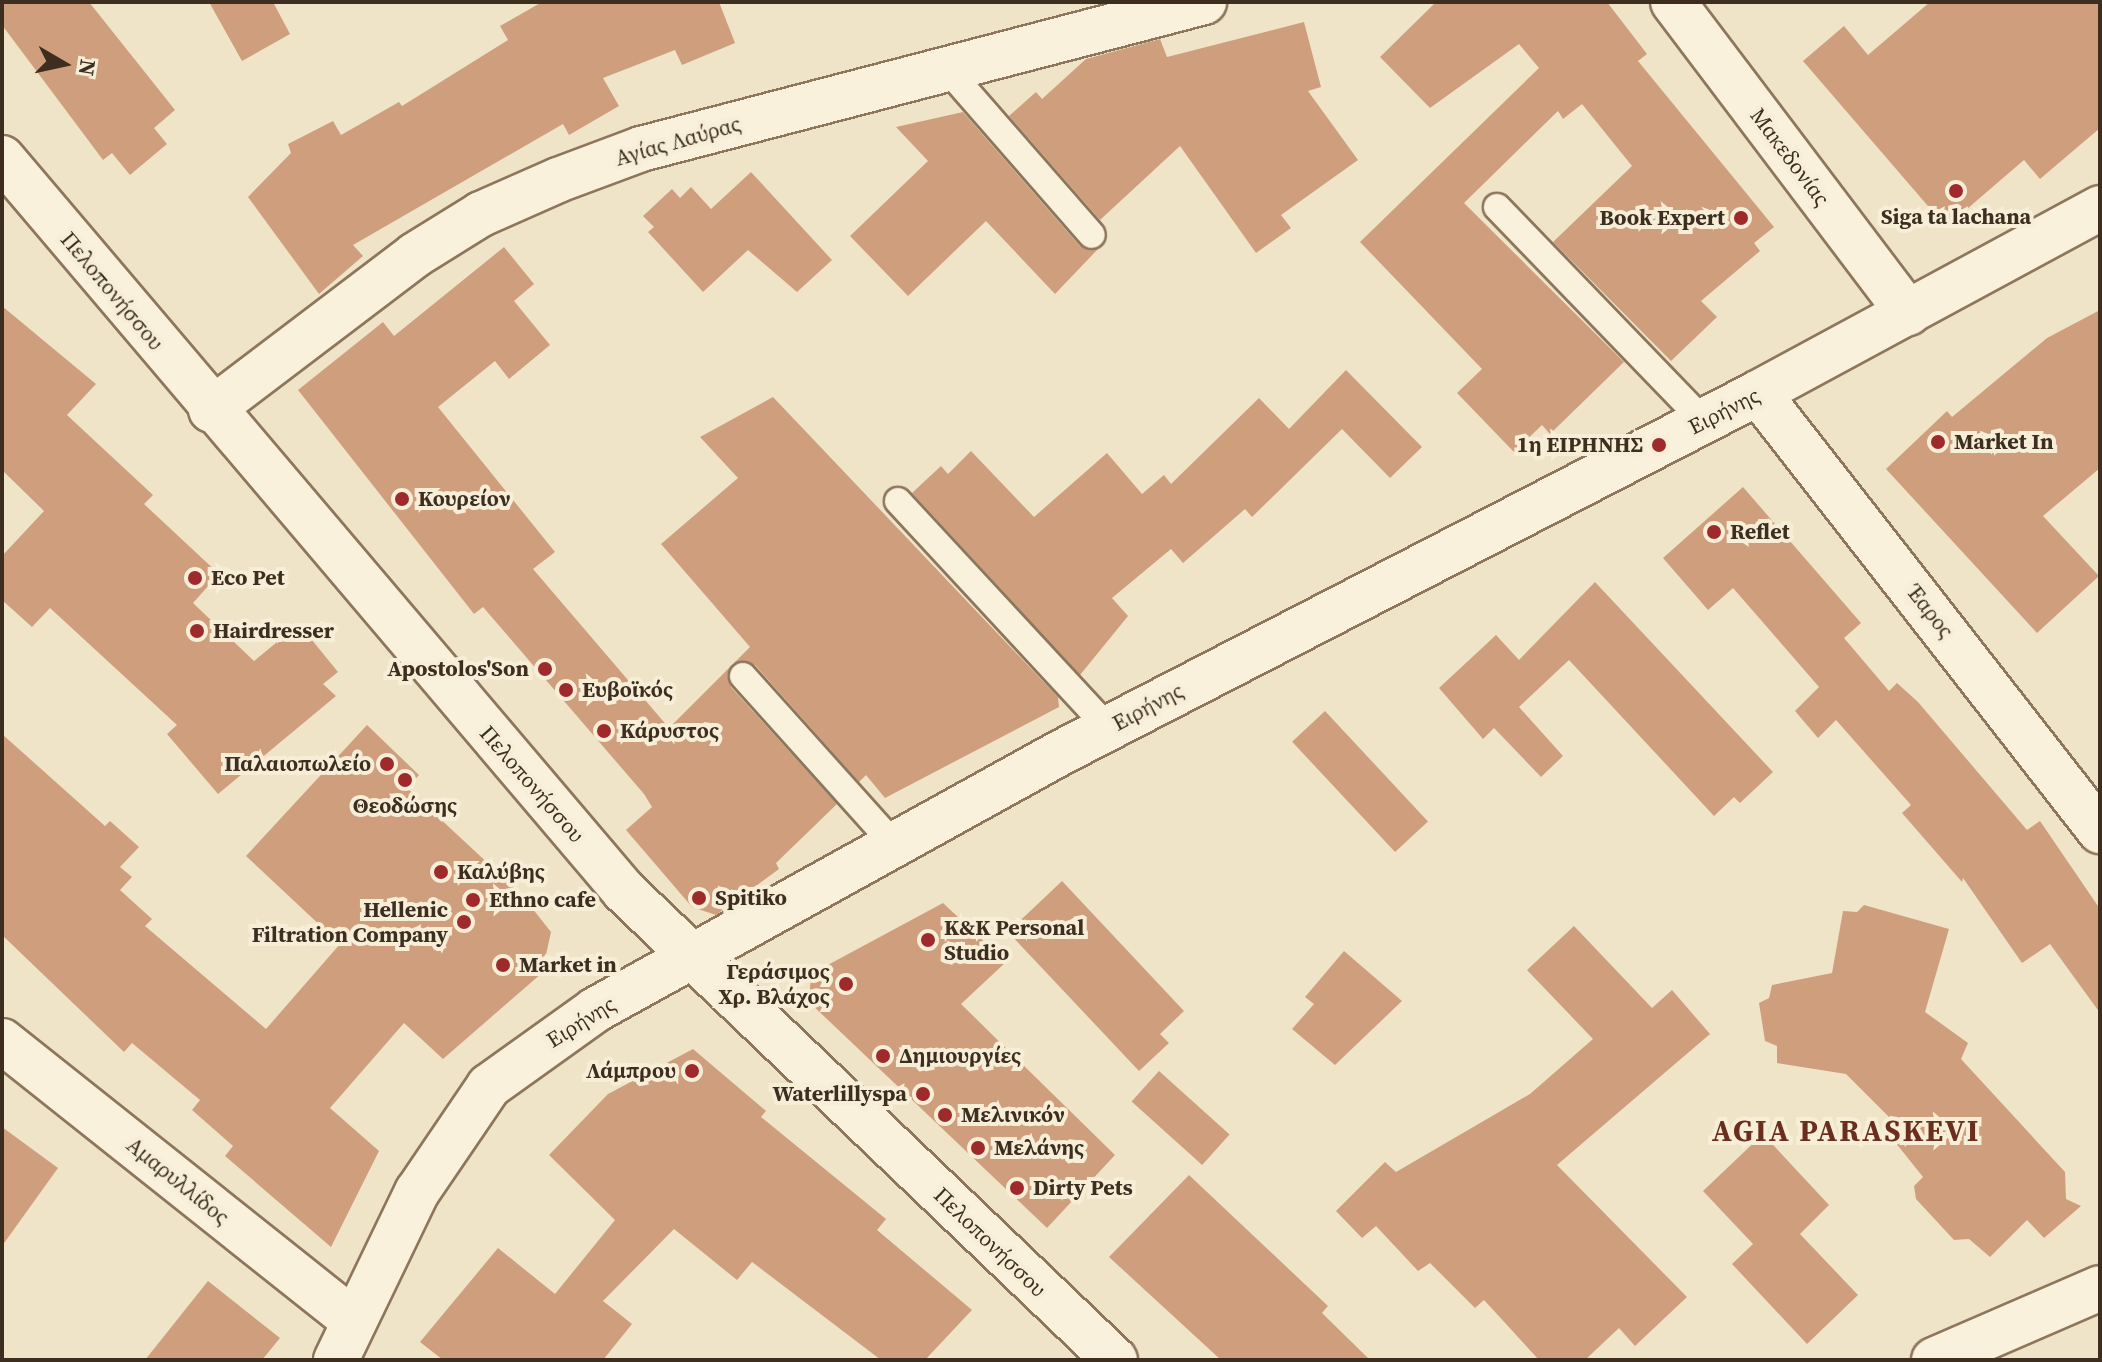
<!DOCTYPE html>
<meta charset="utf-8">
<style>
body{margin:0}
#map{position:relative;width:2102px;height:1362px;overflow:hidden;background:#f0e4c8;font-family:"Source Serif 4",serif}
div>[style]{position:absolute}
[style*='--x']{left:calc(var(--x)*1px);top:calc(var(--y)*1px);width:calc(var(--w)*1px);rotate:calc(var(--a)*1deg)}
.building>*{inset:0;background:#cf9f7d;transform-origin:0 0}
.roads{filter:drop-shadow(2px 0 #8d765c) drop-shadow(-2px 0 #8d765c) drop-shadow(0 2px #8d765c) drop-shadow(0 -2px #8d765c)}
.service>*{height:26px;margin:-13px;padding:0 13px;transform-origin:13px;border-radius:13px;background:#faf1dc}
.minor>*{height:44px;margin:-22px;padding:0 22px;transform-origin:22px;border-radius:22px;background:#faf1dc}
.tertiary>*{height:44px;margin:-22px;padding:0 22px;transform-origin:22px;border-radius:22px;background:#faf1dc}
.dots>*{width:22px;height:22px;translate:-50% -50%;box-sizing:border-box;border:4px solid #f7eed8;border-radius:50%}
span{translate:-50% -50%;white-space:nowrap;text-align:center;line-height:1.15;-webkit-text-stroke:8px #f7eed8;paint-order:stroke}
.street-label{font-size:22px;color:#3d2e20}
.poi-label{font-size:22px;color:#3d2e20;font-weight:700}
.right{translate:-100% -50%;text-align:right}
.left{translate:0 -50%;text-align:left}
.district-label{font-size:30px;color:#6b2e1e;font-weight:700;letter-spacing:2px}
.frame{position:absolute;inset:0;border:4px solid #3d2e20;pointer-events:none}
.north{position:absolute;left:24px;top:24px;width:80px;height:80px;-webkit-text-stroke:6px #f7eed8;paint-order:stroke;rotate:99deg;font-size:22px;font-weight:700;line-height:32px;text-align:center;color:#3d2e20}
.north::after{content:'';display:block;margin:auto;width:28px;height:36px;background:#3d2e20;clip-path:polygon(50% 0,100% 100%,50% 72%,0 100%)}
</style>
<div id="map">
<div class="building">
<div style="clip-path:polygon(2px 2px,89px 2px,175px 110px,154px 128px,167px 144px,130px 175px,112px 153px,103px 160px,2px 25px)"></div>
<div style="clip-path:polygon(209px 2px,273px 2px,290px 34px,242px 61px)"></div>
<div style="clip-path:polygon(542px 2px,719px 2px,735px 43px,682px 65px,675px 50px,603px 78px,619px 106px,569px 135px,563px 124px,353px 245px,363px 256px,319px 294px,248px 197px,291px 153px,288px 144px,333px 121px,341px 135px,399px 102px,402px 106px,508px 40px,500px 26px)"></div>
<div style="clip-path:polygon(1436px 2px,1607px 2px,1647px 54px,1638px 61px,1774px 227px,1754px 243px,1760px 251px,1701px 301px,1717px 317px,1671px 361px,1553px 242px,1632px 166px,1582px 104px,1563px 119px,1558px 111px,1464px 203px,1624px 362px,1550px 434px,1542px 425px,1514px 452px,1457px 393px,1482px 369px,1360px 242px,1539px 68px,1519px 44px,1430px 108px,1380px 57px)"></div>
<div style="clip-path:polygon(1930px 2px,2100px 2px,2100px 128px,2040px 179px,2024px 160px,1946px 227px,1803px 61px,1844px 26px,1868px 55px)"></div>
<div style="clip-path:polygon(1304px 22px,1321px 87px,1308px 91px,1358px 160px,1281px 215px,1291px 228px,1256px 253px,1180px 146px,1100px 220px,1009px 116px,1036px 92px,1042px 99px,1086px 59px,1160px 39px,1167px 57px)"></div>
<div style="clip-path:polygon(963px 112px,1080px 246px,1098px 249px,1055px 294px,986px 221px,908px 296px,850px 236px,928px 161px,896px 127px)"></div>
<div style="clip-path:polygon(751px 172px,832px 260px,797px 292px,748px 250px,703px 292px,648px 232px,654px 227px,643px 216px,672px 189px,680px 198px,691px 187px,711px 209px)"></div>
<div style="clip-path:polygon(504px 247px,534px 284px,514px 301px,550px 345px,509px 379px,495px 361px,438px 407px,555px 552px,533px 569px,669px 728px,731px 666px,731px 687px,837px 804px,776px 863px,779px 869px,716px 915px,692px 907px,626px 830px,652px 807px,644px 794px,483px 607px,474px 614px,298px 390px,383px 322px,394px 336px)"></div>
<div style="clip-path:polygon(2px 306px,96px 384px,67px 415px,153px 495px,144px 504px,219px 574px,193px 603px,254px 661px,299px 624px,338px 672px,323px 684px,336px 696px,218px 794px,167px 734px,177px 725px,50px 608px,32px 627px,2px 600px,2px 556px,44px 511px,2px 470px)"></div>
<div style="clip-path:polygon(2100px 310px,2100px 468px,2043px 516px,2099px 576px,2037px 633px,1886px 469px,1947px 411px,1952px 417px,2047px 338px)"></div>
<div style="clip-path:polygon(1346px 370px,1422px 447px,1390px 478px,1342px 429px,1252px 517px,1245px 509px,1183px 563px,1171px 549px,1112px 598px,1128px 616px,1080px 675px,912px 493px,941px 466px,948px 474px,971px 451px,1034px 517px,1107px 453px,1142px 494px,1164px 475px,1171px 484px,1259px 398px,1289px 429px)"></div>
<div style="clip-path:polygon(773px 397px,1058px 697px,1059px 707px,885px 798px,866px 775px,859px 782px,755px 665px,734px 663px,750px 647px,661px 544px,738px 478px,700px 437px)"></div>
<div style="clip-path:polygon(1743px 487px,1861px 623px,1844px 638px,1889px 691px,1897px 683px,1918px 702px,2027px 830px,2040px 821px,2100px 909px,2100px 1013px,2050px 944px,2022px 963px,1963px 878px,1962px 882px,1902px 813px,1911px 805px,1836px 720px,1818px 738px,1795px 711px,1819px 687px,1733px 588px,1708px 610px,1663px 558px)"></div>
<div style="clip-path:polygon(1595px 582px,1773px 772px,1740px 803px,1734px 797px,1714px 816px,1569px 660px,1519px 707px,1563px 756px,1541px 777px,1494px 728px,1483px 739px,1439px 688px,1496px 635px,1519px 660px)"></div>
<div style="left:1325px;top:711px;width:151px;height:45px;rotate:47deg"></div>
<div style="clip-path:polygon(367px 725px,419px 775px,407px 788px,521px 894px,551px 932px,542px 973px,443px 1059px,404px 1023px,330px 1108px,379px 1151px,331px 1247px,225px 1156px,233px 1146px,192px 1110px,200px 1100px,132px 1043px,124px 1052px,2px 935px,2px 734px,105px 826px,110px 821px,139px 847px,120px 867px,132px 877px,120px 890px,152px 919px,145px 926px,266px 1029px,340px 944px,246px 856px)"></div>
<div style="clip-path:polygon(1062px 881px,1184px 1011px,1160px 1034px,1169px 1043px,1139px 1071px,1008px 932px)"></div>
<div style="clip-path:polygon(943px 903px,1006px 962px,961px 1004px,1115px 1155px,1047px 1228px,809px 1002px,811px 974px)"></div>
<div style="clip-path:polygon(1864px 905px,1949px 929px,1925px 1012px,1968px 1043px,1961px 1059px,2065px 1172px,2066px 1199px,2081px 1206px,2044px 1238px,2027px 1220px,1990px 1257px,1969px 1239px,1954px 1240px,1916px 1199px,1914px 1186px,1923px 1177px,1891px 1137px,1892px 1120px,1846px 1074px,1777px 1063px,1777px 1046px,1765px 1041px,1759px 1003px,1769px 998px,1772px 985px,1832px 973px,1843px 911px,1857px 912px)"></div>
<div style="clip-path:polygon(1574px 926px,1652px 1008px,1672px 990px,1710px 1034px,1557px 1165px,1687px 1297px,1635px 1346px,1619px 1328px,1585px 1360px,1539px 1360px,1484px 1300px,1475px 1308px,1430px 1263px,1418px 1271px,1376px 1226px,1362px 1238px,1336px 1211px,1385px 1162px,1396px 1172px,1530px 1094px,1593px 1039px,1527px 970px)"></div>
<div style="clip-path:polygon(1344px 951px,1402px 1001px,1335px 1065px,1292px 1029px,1314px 1004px,1305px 997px)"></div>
<div style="clip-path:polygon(693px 1049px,766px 1111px,761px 1117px,886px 1219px,877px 1230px,972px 1310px,925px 1360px,881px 1360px,752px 1262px,737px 1280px,674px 1229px,603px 1301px,632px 1324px,603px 1360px,443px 1360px,420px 1342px,498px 1248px,555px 1294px,615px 1220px,549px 1155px,608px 1094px)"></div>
<div style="left:1159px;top:1071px;width:95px;height:41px;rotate:42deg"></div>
<div style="clip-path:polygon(2px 1127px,58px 1168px,2px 1246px)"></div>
<div style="clip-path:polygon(1763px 1134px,1829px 1205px,1800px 1234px,1858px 1295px,1807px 1344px,1732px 1264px,1753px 1244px,1703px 1191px)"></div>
<div style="clip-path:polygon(1189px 1175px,1328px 1306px,1322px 1313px,1370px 1360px,1221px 1360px,1109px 1257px)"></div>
<div style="clip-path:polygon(208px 1281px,280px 1338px,262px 1360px,145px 1360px)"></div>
</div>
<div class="roads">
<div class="service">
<div style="--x:947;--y:69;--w:220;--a:48.9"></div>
<div style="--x:1497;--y:207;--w:298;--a:46"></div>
<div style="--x:898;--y:501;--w:309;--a:47.2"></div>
<div style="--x:743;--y:676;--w:224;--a:48.1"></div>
</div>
<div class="minor">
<div style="--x:1758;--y:393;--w:556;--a:52.02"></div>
<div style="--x:2;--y:1041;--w:450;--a:38.5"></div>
</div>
<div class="tertiary">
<div style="--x:1673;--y:2;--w:390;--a:52.9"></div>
<div style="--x:2;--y:158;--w:961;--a:49.68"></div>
<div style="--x:624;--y:891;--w:679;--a:43.69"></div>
<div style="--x:211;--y:410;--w:256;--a:-37.2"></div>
<div style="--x:415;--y:255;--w:78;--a:-31.8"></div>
<div style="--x:481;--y:214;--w:84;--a:-23.8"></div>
<div style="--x:558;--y:180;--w:89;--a:-20.5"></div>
<div style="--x:641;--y:149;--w:582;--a:-14.63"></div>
<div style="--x:336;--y:1360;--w:187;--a:-64.3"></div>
<div style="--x:417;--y:1192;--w:128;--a:-55.8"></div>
<div style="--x:489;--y:1086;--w:130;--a:-35.6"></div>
<div style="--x:595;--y:1010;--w:531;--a:-28.93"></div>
<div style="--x:1060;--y:753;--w:785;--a:-27.28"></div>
<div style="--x:1758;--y:393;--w:389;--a:-28.4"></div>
<div style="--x:1934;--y:1360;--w:181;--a:-23.4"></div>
</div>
</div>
<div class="dots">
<div style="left:1956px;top:191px;background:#9e2a2b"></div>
<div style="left:1741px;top:218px;background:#9e2a2b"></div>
<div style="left:1938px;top:442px;background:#9e2a2b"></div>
<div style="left:1659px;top:445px;background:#9e2a2b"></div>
<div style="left:402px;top:499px;background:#9e2a2b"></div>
<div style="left:1714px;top:532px;background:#9e2a2b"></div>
<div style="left:195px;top:578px;background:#9e2a2b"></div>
<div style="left:197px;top:631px;background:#9e2a2b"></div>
<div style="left:545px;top:669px;background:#9e2a2b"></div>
<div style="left:566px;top:690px;background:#9e2a2b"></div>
<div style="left:604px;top:731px;background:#9e2a2b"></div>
<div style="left:387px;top:764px;background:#9e2a2b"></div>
<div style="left:405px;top:780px;background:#9e2a2b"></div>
<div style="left:441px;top:872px;background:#9e2a2b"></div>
<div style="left:699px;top:898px;background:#9e2a2b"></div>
<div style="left:473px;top:900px;background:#9e2a2b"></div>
<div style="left:464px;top:922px;background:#9e2a2b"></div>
<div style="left:928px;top:940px;background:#9e2a2b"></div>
<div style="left:503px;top:965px;background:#9e2a2b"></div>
<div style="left:846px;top:984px;background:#9e2a2b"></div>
<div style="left:883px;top:1056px;background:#9e2a2b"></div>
<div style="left:692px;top:1071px;background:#9e2a2b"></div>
<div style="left:923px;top:1094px;background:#9e2a2b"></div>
<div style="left:945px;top:1115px;background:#9e2a2b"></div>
<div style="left:978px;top:1148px;background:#9e2a2b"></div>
<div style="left:1017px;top:1188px;background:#9e2a2b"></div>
</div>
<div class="street-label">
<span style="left:678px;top:141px;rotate:-16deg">Αγίας Λαύρας</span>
<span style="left:1790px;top:157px;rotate:53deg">Μακεδονίας</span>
<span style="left:112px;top:291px;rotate:50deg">Πελοπονήσσου</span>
<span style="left:1724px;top:411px;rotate:-27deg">Ειρήνης</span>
<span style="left:1930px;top:611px;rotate:52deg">Έαρος</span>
<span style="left:1148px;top:707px;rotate:-28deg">Ειρήνης</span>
<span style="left:532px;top:784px;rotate:49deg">Πελοπονήσσου</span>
<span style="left:581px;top:1022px;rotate:-32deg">Ειρήνης</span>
<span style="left:178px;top:1181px;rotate:39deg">Αμαρυλλίδος</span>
<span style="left:990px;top:1242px;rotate:44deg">Πελοπονήσσου</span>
</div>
<div class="poi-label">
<span style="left:1956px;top:217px">Siga ta lachana</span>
<span class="right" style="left:1725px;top:218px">Book Expert</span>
<span class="left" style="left:1954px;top:442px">Market In</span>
<span class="right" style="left:1643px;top:445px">1η ΕΙΡΗΝΗΣ</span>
<span class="left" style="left:418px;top:499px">Κουρείον</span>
<span class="left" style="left:1730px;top:532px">Reflet</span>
<span class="left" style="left:211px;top:578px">Eco Pet</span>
<span class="left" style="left:213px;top:631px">Hairdresser</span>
<span class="right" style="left:529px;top:669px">Apostolos'Son</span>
<span class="left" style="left:582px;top:690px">Ευβοϊκός</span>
<span class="left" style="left:620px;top:731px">Κάρυστος</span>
<span class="right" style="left:371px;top:764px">Παλαιοπωλείο</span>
<span style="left:405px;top:806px">Θεοδώσης</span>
<span class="left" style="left:457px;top:872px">Καλύβης</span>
<span class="left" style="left:715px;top:898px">Spitiko</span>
<span class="left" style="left:489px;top:900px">Ethno cafe</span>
<span class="right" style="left:448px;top:922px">Hellenic<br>Filtration Company</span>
<span class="left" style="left:944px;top:940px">K&amp;K Personal<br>Studio</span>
<span class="left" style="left:519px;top:965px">Market in</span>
<span class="right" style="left:830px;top:984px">Γεράσιμος<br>Χρ. Βλάχος</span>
<span class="left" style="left:899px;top:1056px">Δημιουργίες</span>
<span class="right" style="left:676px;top:1071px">Λάμπρου</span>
<span class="right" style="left:907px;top:1094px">Waterlillyspa</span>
<span class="left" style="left:961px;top:1115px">Μελινικόν</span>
<span class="left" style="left:994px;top:1148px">Μελάνης</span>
<span class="left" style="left:1033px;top:1188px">Dirty Pets</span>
</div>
<div class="district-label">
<span style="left:1846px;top:1131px">AGIA PARASKEVI</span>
</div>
<div class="frame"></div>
<div class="north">N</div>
</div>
